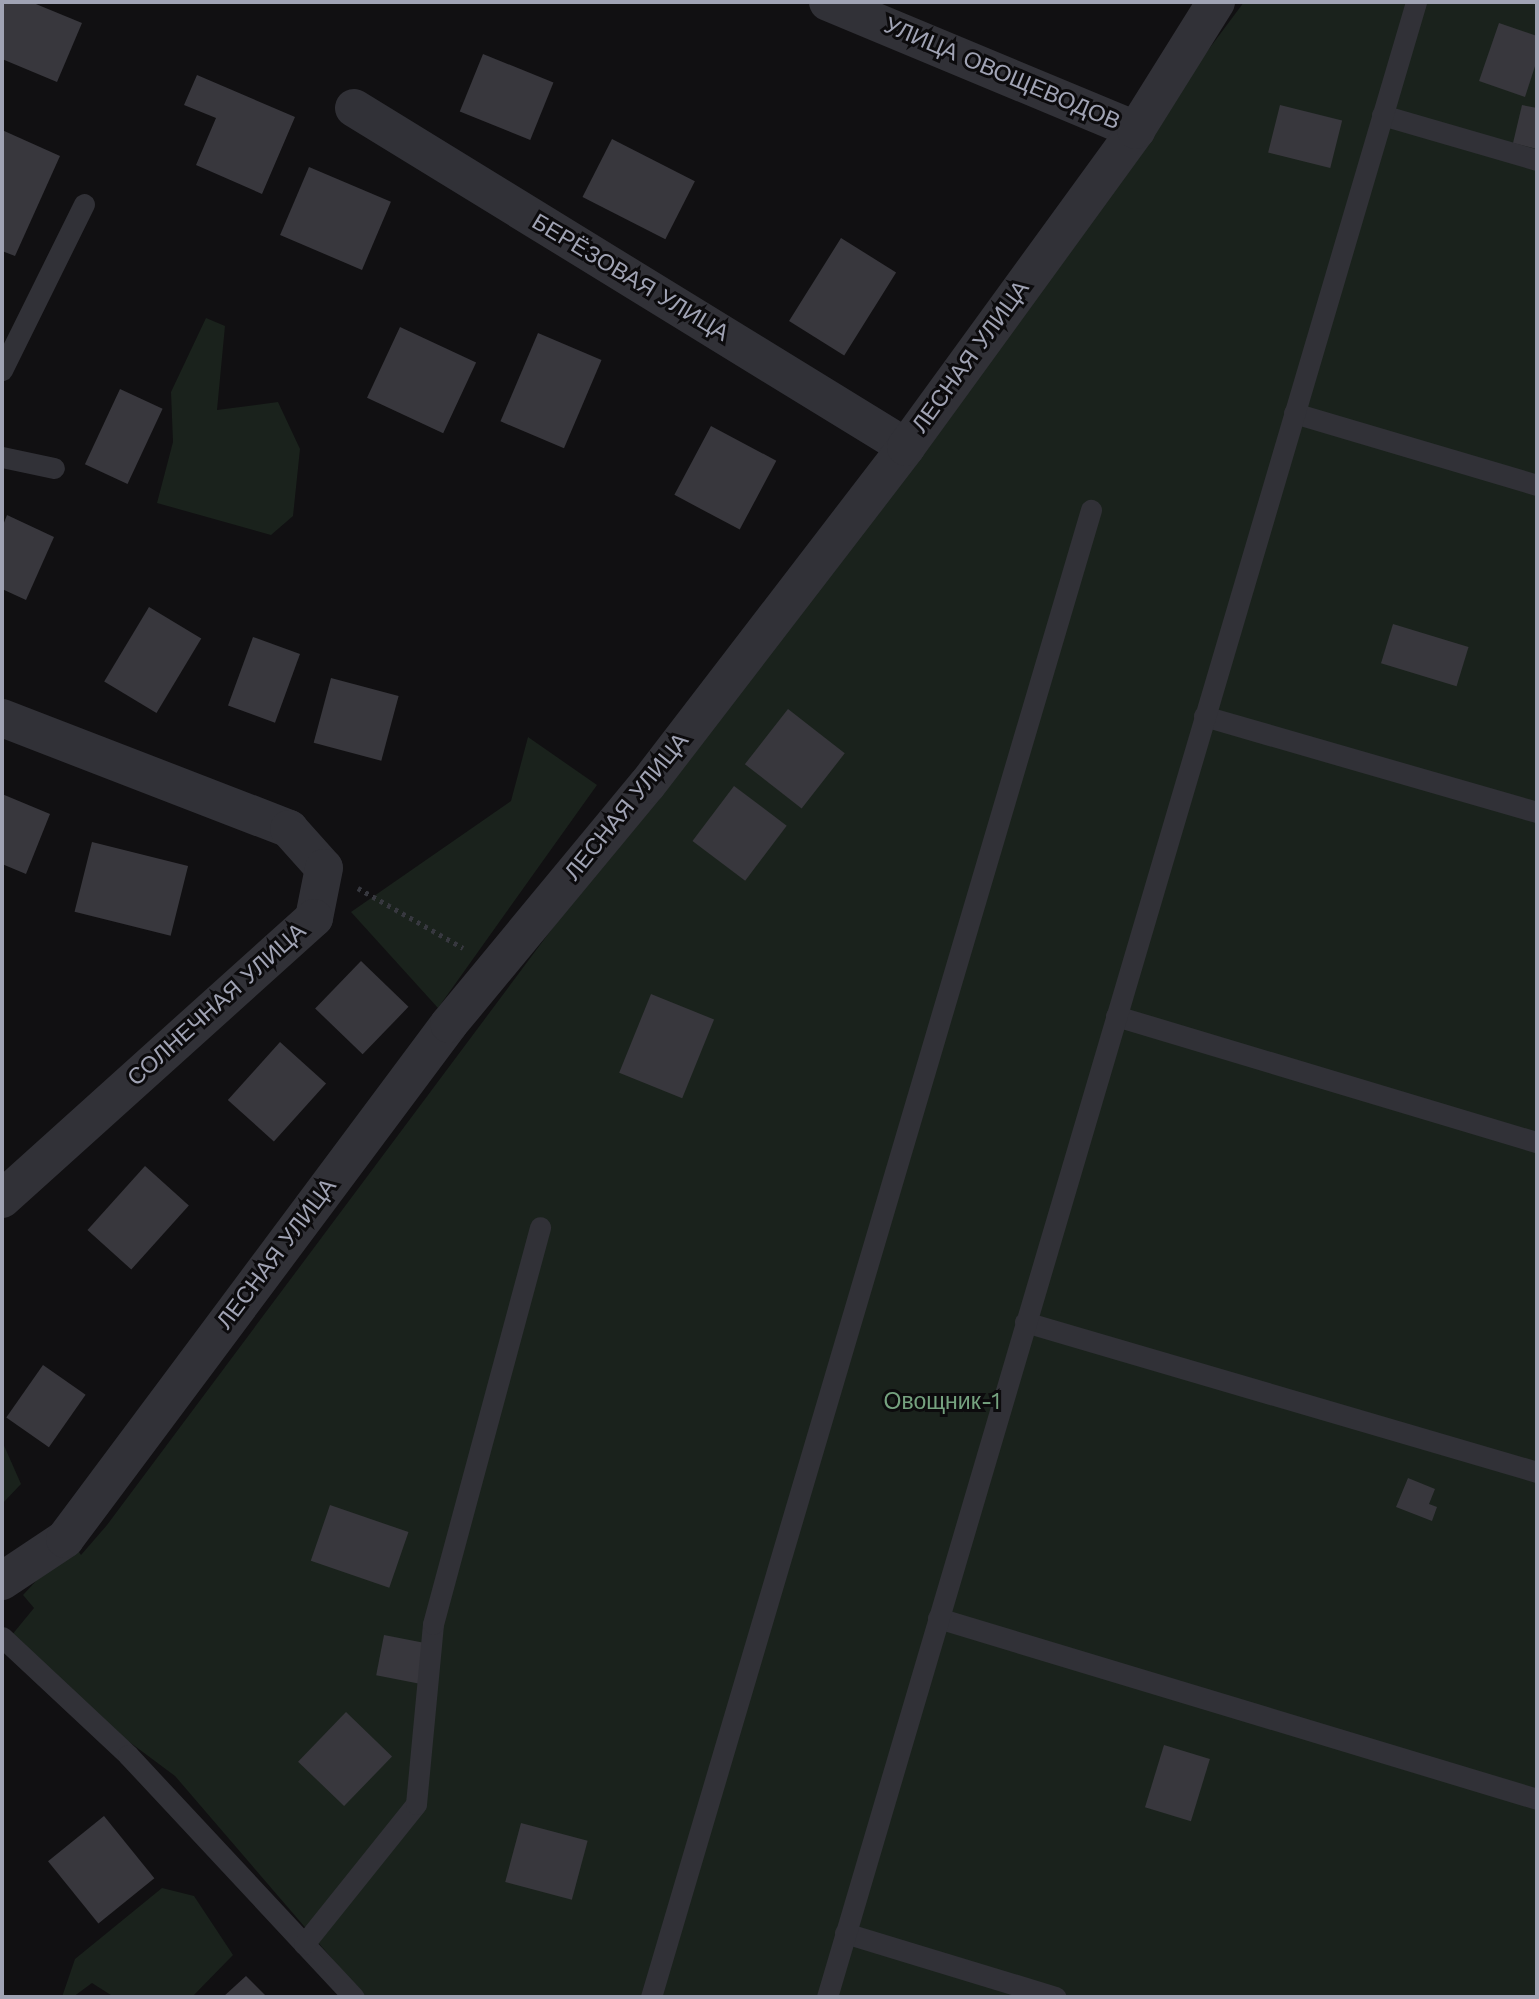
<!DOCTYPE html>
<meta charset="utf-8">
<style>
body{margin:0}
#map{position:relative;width:1539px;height:1999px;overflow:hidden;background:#111012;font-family:"Work Sans",sans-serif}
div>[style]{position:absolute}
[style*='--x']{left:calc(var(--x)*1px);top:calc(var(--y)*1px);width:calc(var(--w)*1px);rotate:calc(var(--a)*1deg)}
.green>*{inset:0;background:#1a221c}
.building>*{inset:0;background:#38373d;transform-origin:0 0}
.path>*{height:4.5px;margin-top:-2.25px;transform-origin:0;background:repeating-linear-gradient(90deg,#37383f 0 3.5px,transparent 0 8.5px)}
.service>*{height:21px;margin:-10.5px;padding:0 10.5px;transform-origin:10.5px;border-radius:10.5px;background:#313137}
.minor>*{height:38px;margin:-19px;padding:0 19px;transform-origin:19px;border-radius:19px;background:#313137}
span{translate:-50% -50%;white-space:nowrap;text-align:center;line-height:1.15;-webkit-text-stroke:6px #0c0b0d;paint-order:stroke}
.street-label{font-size:23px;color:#a0a3b4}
.park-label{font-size:23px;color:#75a27f}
.frame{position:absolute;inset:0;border:4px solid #a0a3b4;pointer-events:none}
</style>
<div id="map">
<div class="green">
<div style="clip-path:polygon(1244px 2px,1537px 2px,1537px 1997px,365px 1997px,175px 1776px,2px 1647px,34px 1608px,23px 1595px,72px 1542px,81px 1555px,107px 1525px)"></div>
<div style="clip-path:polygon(206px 318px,225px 326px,217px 410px,278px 402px,300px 449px,293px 516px,271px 535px,157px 503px,173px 442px,171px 392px)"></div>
<div style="clip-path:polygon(528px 737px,597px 785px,438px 1008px,351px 912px,511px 801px)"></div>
<div style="clip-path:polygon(2px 1441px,21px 1484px,2px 1504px)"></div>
<div style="clip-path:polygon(162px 1888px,194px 1896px,233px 1955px,192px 1997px,114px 1997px,92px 1983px,73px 1997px,62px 1997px,75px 1959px)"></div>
</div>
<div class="building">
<div style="clip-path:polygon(2px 2px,31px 2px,82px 23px,57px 82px,2px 59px)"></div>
<div style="clip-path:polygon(1499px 23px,1537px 36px,1537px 60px,1525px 97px,1479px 81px)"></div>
<div style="left:483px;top:54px;width:76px;height:62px;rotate:22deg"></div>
<div style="clip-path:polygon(197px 75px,295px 117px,262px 194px,196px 165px,216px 118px,184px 105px)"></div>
<div style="left:1280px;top:105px;width:64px;height:49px;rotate:14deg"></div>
<div style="clip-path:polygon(1522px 105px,1537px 108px,1537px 149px,1513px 143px)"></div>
<div style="clip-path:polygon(2px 130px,60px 156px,15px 256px,2px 251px)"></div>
<div style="left:612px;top:139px;width:93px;height:65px;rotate:27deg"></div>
<div style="left:309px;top:167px;width:89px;height:74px;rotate:23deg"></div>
<div style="left:841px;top:238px;width:65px;height:98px;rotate:32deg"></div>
<div style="left:400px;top:327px;width:84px;height:78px;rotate:25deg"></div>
<div style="left:538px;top:333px;width:69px;height:96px;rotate:23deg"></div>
<div style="left:120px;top:389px;width:47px;height:83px;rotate:25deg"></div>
<div style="left:711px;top:426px;width:74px;height:78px;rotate:28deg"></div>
<div style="clip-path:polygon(7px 515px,54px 537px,26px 600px,2px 589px,2px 528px)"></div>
<div style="left:149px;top:607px;width:61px;height:87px;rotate:31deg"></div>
<div style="left:1393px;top:624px;width:79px;height:41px;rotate:17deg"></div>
<div style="left:253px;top:637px;width:50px;height:73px;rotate:20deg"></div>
<div style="left:331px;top:678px;width:70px;height:67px;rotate:15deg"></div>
<div style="left:788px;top:709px;width:72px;height:70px;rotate:38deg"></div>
<div style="left:734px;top:786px;width:66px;height:69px;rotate:37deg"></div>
<div style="clip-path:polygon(2px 794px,50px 814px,26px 874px,2px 864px)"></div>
<div style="left:92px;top:842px;width:99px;height:72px;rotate:14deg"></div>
<div style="left:361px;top:961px;width:66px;height:66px;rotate:44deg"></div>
<div style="left:651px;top:994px;width:68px;height:85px;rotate:22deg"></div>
<div style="left:280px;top:1042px;width:62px;height:78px;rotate:42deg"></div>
<div style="left:145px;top:1166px;width:59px;height:86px;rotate:42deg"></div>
<div style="left:43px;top:1365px;width:52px;height:64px;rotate:35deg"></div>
<div style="clip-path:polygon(1408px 1478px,1435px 1489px,1429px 1504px,1437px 1507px,1432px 1521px,1396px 1507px)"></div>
<div style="left:330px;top:1505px;width:83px;height:59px;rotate:19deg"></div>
<div style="left:384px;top:1635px;width:43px;height:41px;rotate:11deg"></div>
<div style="left:346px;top:1712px;width:64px;height:69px;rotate:44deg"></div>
<div style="left:1164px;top:1745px;width:48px;height:65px;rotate:17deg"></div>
<div style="left:104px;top:1816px;width:80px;height:72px;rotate:51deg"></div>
<div style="left:521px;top:1823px;width:69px;height:61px;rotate:15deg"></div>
<div style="clip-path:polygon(246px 1976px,267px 1997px,223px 1997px)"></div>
</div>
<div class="path">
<div style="--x:358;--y:888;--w:121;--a:29.7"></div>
</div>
<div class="service">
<div style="--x:1382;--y:115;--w:161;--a:16.2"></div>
<div style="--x:2;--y:370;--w:185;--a:-63.7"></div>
<div style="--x:1294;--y:413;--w:253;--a:16.5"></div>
<div style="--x:2;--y:457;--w:53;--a:11.9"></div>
<div style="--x:1204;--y:716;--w:347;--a:16.1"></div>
<div style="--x:1116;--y:1016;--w:439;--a:16.7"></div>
<div style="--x:1025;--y:1322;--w:534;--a:16.33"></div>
<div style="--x:938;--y:1618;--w:626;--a:16.81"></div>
<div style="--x:2;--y:1637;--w:173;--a:43.1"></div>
<div style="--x:128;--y:1755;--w:331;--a:47"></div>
<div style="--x:845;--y:1933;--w:220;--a:16.9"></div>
<div style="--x:304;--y:1944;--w:179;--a:-51.3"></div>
<div style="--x:416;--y:1804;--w:181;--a:-84.6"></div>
<div style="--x:433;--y:1624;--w:411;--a:-74.9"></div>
<div style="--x:651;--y:1997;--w:1551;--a:-73.52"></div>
<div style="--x:827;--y:1997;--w:2080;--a:-73.55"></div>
</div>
<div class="minor">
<div style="--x:828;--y:2;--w:334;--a:22.6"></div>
<div style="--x:354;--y:108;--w:648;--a:31.56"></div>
<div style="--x:2;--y:718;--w:308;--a:21.1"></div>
<div style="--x:289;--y:829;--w:52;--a:48.1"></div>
<div style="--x:324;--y:868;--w:51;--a:101.3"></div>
<div style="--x:314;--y:918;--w:420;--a:138"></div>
<div style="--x:2;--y:1581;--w:76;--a:-33.7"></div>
<div style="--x:65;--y:1539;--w:642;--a:-53.29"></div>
<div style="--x:449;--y:1024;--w:310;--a:-50.4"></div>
<div style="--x:647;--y:785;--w:426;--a:-52.5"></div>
<div style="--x:906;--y:447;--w:392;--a:-54"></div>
<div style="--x:1136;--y:130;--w:151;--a:-58"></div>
</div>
<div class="street-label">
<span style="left:1002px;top:74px;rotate:23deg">УЛИЦА ОВОЩЕВОДОВ</span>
<span style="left:630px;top:278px;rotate:31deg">БЕРЁЗОВАЯ УЛИЦА</span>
<span style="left:971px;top:357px;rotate:-54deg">ЛЕСНАЯ УЛИЦА</span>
<span style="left:627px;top:807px;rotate:-51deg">ЛЕСНАЯ УЛИЦА</span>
<span style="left:217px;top:1005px;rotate:-42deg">СОЛНЕЧНАЯ УЛИЦА</span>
<span style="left:277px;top:1254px;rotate:-53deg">ЛЕСНАЯ УЛИЦА</span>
</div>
<div class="park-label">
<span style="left:942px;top:1402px">Овощник-1</span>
</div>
<div class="frame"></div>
</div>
